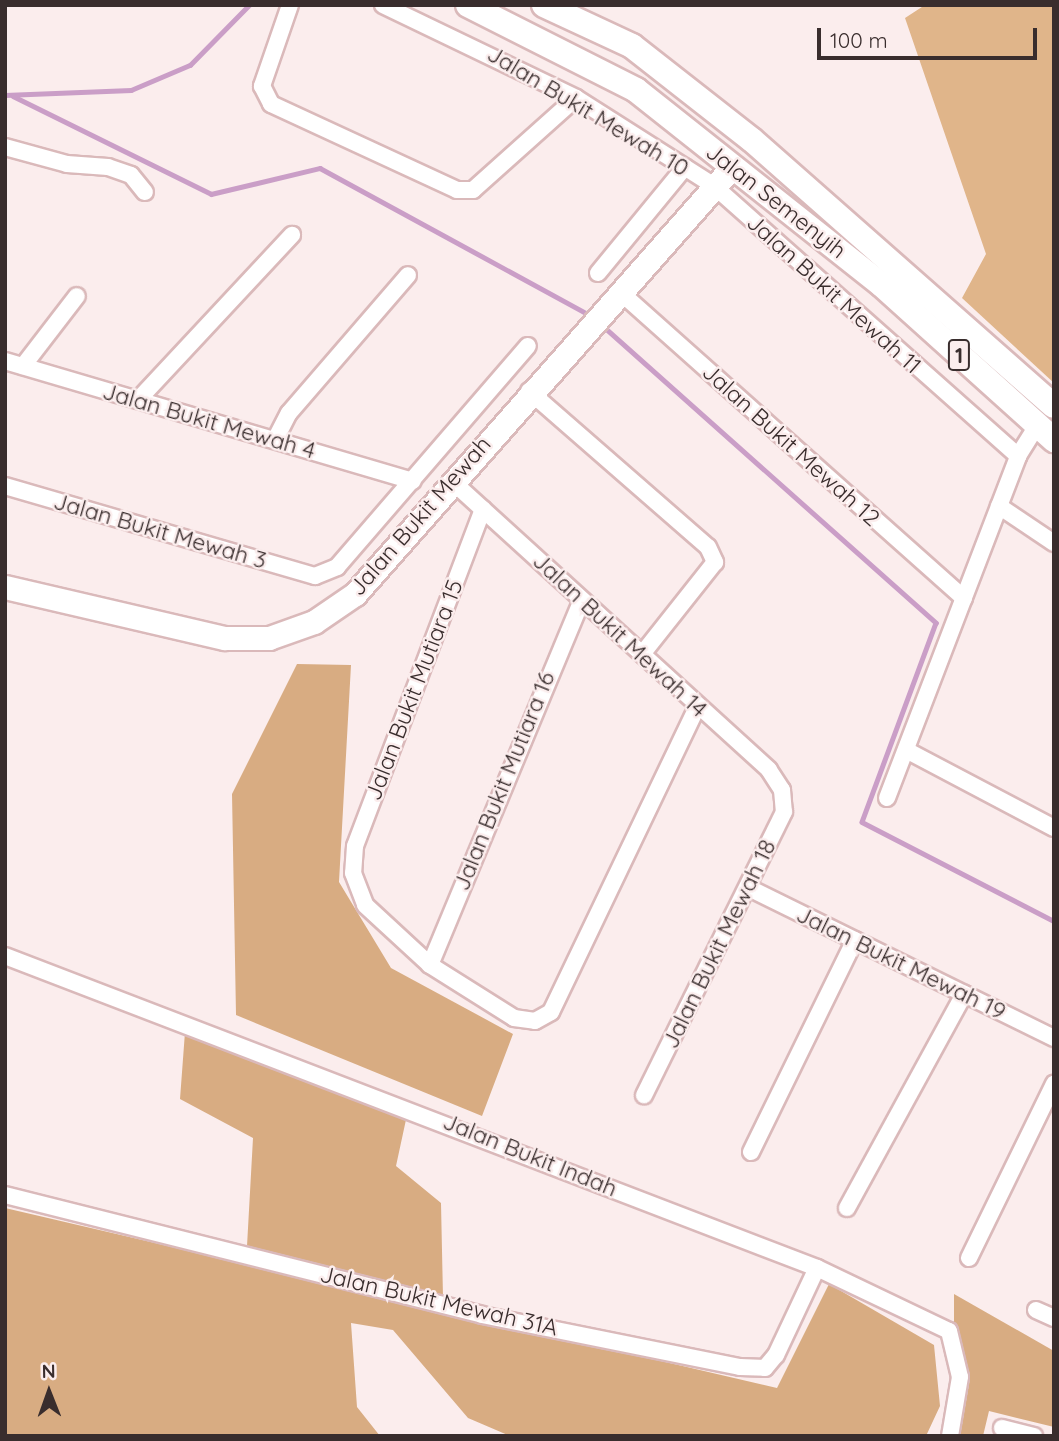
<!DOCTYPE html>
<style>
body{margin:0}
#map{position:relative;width:1059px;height:1441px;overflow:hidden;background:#fbeded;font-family:Quicksand,sans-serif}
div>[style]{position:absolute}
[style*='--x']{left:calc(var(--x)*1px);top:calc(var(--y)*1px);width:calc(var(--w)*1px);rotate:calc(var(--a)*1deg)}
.green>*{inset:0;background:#e0b58a}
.forest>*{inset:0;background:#d8ac82}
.stream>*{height:4.5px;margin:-2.25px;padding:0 2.25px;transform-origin:2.25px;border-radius:2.25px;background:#ca9ec7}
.roads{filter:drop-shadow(2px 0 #dab9ba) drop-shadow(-2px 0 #dab9ba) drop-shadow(0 2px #dab9ba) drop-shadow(0 -2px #dab9ba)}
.street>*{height:16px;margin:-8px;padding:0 8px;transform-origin:8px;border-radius:8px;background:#fff}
.secondary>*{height:23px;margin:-11.5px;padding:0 11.5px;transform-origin:11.5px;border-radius:11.5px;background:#fff}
.primary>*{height:24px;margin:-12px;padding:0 12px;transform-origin:12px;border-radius:12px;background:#fff}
span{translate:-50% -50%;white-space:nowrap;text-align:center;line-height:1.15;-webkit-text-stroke:5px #fbeded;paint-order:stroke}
.shield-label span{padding:2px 5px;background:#fbeded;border:2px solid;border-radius:5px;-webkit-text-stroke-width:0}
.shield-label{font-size:21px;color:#392d2d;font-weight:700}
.street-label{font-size:23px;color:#392d2d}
.frame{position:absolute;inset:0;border:7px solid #392d2d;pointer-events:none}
.north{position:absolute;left:14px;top:1357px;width:70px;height:70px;-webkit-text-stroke:5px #fbeded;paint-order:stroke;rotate:359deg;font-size:19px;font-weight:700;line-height:28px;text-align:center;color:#392d2d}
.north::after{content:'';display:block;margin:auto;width:24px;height:32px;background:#392d2d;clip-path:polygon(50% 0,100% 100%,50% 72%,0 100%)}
.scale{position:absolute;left:817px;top:28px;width:220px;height:32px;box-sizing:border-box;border:4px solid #392d2d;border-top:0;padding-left:9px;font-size:21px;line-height:24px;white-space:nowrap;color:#392d2d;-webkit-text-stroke:5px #fbeded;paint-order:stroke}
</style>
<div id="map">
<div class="green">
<div style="clip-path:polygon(925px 5px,1054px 5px,1054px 383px,962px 298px,986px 254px,905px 18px)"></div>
</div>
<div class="forest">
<div style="clip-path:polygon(297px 664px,351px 665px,339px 882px,391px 968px,513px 1034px,482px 1116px,236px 1015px,232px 794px)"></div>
<div style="clip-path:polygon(185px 1032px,407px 1115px,396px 1166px,441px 1203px,443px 1297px,247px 1246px,253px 1138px,180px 1099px)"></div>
<div style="clip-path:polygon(5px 1208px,777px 1388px,829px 1284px,934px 1345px,940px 1406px,926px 1436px,510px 1436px,468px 1418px,393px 1330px,351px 1323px,357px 1407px,380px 1436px,5px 1436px)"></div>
<div style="clip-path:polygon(954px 1294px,1054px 1351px,1054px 1427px,989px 1411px,983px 1436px,960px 1436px,970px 1378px,954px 1325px)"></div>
</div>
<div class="stream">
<div style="--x:5;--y:95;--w:126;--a:-2.3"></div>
<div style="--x:131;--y:90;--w:64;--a:-23"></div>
<div style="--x:190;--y:65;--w:84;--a:-45.5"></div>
<div style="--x:13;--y:96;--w:221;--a:26.3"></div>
<div style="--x:211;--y:194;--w:112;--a:-13.4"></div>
<div style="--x:320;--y:168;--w:309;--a:28.6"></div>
<div style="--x:603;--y:326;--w:446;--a:41.7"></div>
<div style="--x:936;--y:623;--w:212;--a:110.4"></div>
<div style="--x:862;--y:822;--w:216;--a:27.3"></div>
</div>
<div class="roads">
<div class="street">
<div style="--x:290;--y:5;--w:86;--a:109.1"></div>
<div style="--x:262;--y:86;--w:20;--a:63"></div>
<div style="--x:271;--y:104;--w:205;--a:24.8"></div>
<div style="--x:457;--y:190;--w:16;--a:0"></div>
<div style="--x:473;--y:190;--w:138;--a:-41.8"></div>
<div style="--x:383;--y:5;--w:214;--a:25.7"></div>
<div style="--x:576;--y:98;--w:164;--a:32.5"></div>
<div style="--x:714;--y:186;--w:407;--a:41.6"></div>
<div style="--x:5;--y:147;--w:64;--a:15.3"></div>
<div style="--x:67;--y:164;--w:41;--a:4.2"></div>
<div style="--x:108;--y:167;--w:24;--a:19"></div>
<div style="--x:131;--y:175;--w:22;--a:51"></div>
<div style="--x:598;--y:273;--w:137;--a:-50.6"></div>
<div style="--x:619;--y:291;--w:462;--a:41.7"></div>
<div style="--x:5;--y:361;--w:425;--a:16.4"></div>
<div style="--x:23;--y:366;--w:88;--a:-52.4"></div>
<div style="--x:529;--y:391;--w:237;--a:41.1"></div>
<div style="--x:708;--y:547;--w:17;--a:65"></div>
<div style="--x:715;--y:562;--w:117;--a:128.4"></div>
<div style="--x:138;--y:400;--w:226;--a:-47"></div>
<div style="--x:275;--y:440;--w:30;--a:-63"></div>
<div style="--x:289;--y:413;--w:182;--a:-49.2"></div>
<div style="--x:454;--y:483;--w:426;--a:42.3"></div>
<div style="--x:769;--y:770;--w:24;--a:57"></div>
<div style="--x:782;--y:790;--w:22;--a:85"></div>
<div style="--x:784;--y:812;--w:316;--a:116.3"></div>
<div style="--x:5;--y:486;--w:323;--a:16.2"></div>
<div style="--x:315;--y:576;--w:24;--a:-22"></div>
<div style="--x:337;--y:567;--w:292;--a:-49.2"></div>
<div style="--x:999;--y:506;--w:66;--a:33.9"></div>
<div style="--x:483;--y:509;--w:360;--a:110.8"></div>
<div style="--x:355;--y:846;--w:27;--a:94"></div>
<div style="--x:353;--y:873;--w:34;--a:69"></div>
<div style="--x:365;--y:905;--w:88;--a:42.7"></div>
<div style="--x:430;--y:965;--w:99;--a:32.2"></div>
<div style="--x:514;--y:1018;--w:21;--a:8"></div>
<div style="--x:535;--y:1021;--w:18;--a:-29"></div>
<div style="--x:551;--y:1012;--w:338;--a:-64.4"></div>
<div style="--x:906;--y:750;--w:167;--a:27.8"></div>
<div style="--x:887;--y:798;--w:366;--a:-69"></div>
<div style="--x:1018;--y:456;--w:36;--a:-58"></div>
<div style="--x:749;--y:888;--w:340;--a:26.2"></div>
<div style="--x:5;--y:956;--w:870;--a:21.02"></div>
<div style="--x:817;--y:1268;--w:146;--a:25.5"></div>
<div style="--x:949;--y:1331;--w:47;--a:76.6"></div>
<div style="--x:960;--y:1377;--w:60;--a:99.6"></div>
<div style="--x:430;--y:965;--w:395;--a:-67.4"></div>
<div style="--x:751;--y:1152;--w:236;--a:-63.9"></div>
<div style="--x:5;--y:1195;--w:492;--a:14.1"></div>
<div style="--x:482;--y:1315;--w:263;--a:11.4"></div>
<div style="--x:740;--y:1367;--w:25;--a:2"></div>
<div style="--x:765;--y:1368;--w:17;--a:-50"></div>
<div style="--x:776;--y:1355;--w:96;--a:-64.8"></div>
<div style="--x:847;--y:1208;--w:244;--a:-61.3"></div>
<div style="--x:969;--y:1258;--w:194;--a:-64"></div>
<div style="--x:1036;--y:1310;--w:20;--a:24"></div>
<div style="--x:1002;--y:1428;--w:33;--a:14"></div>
</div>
<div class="secondary">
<div style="--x:5;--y:587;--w:226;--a:13.1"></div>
<div style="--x:225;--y:638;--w:44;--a:0"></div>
<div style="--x:269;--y:638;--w:48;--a:-19.6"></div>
<div style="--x:314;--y:622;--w:50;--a:-34.3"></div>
<div style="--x:355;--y:594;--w:570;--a:-48.56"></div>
</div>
<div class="primary">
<div style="--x:468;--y:5;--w:188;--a:26.8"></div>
<div style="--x:636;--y:90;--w:314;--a:38.4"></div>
<div style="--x:882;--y:285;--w:232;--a:42"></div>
<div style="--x:544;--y:5;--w:97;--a:25"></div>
<div style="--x:632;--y:46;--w:152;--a:38.1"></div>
<div style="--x:752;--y:140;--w:402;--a:41.4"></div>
</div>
</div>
<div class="shield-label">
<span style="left:959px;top:355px">1</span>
</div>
<div class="street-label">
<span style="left:588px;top:111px;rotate:31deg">Jalan Bukit Mewah 10</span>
<span style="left:776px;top:201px;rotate:38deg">Jalan Semenyih</span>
<span style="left:834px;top:294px;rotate:42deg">Jalan Bukit Mewah 11</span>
<span style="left:209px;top:421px;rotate:16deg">Jalan Bukit Mewah 4</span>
<span style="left:791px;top:445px;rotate:42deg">Jalan Bukit Mewah 12</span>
<span style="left:420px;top:516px;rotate:-49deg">Jalan Bukit Mewah</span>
<span style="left:160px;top:531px;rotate:16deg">Jalan Bukit Mewah 3</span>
<span style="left:620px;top:635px;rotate:43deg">Jalan Bukit Mewah 14</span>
<span style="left:414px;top:690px;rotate:-69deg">Jalan Bukit Mutiara 15</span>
<span style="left:504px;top:781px;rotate:-68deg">Jalan Bukit Mutiara 16</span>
<span style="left:719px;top:944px;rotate:-64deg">Jalan Bukit Mewah 18</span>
<span style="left:901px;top:963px;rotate:26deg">Jalan Bukit Mewah 19</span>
<span style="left:530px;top:1155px;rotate:22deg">Jalan Bukit Indah</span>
<span style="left:439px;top:1301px;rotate:13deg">Jalan Bukit Mewah 31A</span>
</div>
<div class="frame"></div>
<div class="north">N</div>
<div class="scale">100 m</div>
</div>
